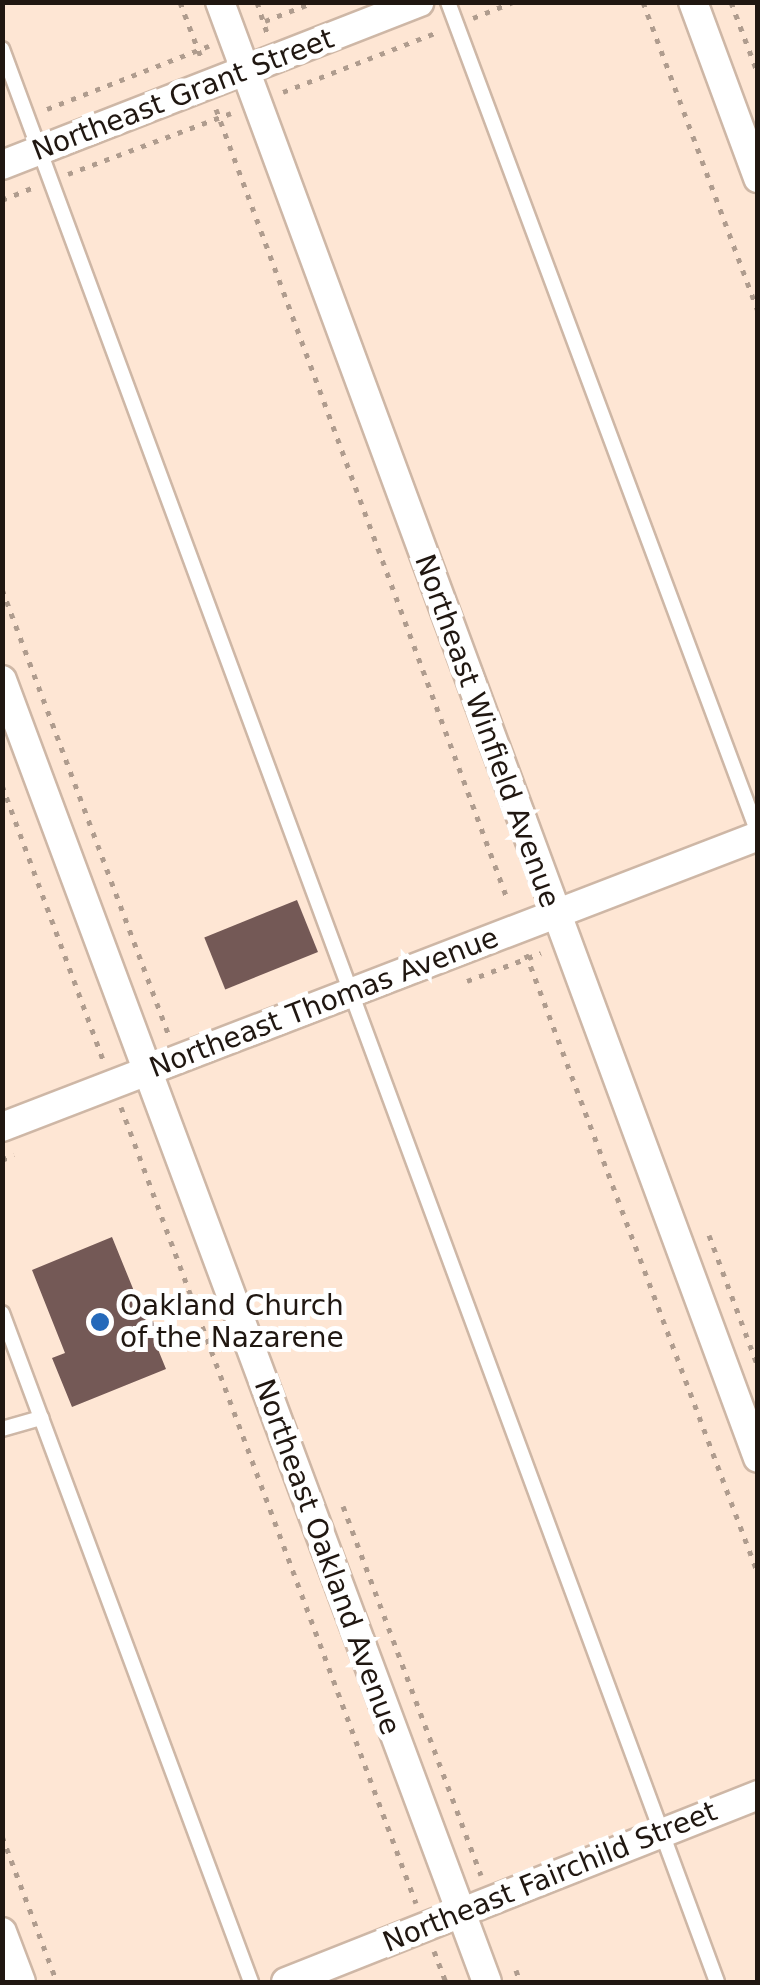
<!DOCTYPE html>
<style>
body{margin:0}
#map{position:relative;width:760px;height:1985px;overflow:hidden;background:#fee6d4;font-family:"DejaVu Sans",sans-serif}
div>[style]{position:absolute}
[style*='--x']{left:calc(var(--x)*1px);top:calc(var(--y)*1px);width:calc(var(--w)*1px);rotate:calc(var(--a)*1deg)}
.building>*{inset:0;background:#745956;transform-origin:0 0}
.path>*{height:5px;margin-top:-2.5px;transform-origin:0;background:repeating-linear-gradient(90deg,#af9c8e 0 5px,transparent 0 13px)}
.roads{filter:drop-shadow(2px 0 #ceb7a6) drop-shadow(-2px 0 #ceb7a6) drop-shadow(0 2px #ceb7a6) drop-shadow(0 -2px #ceb7a6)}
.service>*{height:14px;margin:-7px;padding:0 7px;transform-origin:7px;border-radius:7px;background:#fff}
.minor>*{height:28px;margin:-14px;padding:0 14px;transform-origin:14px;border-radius:14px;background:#fff}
.dots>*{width:28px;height:28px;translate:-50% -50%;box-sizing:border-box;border:5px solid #fff;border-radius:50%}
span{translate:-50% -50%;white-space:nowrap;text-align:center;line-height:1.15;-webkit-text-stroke:10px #fff;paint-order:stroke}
.street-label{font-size:28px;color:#201711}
.poi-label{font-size:28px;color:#201711}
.left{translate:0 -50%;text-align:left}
.frame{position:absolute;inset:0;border:5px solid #201711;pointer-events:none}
</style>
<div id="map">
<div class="building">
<div style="left:297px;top:900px;width:56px;height:100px;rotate:68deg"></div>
<div style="clip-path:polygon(112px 1237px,147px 1323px,153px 1321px,163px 1345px,157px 1347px,166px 1369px,72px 1407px,52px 1358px,65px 1353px,32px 1270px)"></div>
</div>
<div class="path">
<div style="--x:180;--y:2;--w:62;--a:69.2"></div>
<div style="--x:257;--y:2;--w:33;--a:72"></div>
<div style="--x:643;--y:2;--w:331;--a:69.6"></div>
<div style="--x:731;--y:2;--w:77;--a:69.4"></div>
<div style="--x:473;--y:18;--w:43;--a:-21.8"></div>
<div style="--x:265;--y:21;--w:53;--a:-21.2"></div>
<div style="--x:283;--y:92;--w:168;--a:-21.2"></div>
<div style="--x:47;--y:109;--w:174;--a:-21.3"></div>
<div style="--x:216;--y:109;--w:844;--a:69.76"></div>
<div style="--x:68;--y:174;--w:174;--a:-20.5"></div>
<div style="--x:2;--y:200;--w:35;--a:-22"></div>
<div style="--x:2;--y:589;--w:477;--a:69.5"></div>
<div style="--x:2;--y:785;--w:292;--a:69.8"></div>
<div style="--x:526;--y:954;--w:662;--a:69.48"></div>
<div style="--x:467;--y:981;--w:79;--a:-20.7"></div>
<div style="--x:121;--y:1107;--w:849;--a:69.67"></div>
<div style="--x:2;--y:1160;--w:13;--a:-23"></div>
<div style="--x:709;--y:1235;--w:141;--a:69.6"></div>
<div style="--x:343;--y:1506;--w:394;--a:69.5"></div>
<div style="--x:2;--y:1836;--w:156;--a:69.4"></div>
<div style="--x:434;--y:1951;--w:33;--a:69"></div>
<div style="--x:516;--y:1970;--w:13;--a:72"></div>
</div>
<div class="roads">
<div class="service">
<div style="--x:448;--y:2;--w:887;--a:69.54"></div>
<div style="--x:2;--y:49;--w:2061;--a:69.7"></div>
<div style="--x:2;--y:1313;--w:714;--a:69.58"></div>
<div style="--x:2;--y:1429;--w:41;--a:-15.8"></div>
</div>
<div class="minor">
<div style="--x:220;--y:2;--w:1552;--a:69.72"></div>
<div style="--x:693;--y:2;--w:188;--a:69.7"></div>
<div style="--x:2;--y:165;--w:448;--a:-21.3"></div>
<div style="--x:2;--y:680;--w:1389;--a:69.57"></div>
<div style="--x:2;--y:1127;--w:810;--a:-21.05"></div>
<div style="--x:2;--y:1932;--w:53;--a:69.2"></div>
<div style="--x:286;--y:1982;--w:508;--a:-21.61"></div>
</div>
</div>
<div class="dots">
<div style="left:100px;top:1322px;background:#2569ba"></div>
</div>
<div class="street-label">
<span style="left:183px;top:95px;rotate:-21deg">Northeast Grant Street</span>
<span style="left:487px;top:731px;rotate:70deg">Northeast Winfield Avenue</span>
<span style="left:324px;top:1003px;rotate:-21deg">Northeast Thomas Avenue</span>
<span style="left:327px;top:1557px;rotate:70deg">Northeast Oakland Avenue</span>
<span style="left:550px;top:1877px;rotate:-22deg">Northeast Fairchild Street</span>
</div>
<div class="poi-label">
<span class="left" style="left:120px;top:1322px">Oakland Church<br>of the Nazarene</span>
</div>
<div class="frame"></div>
</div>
